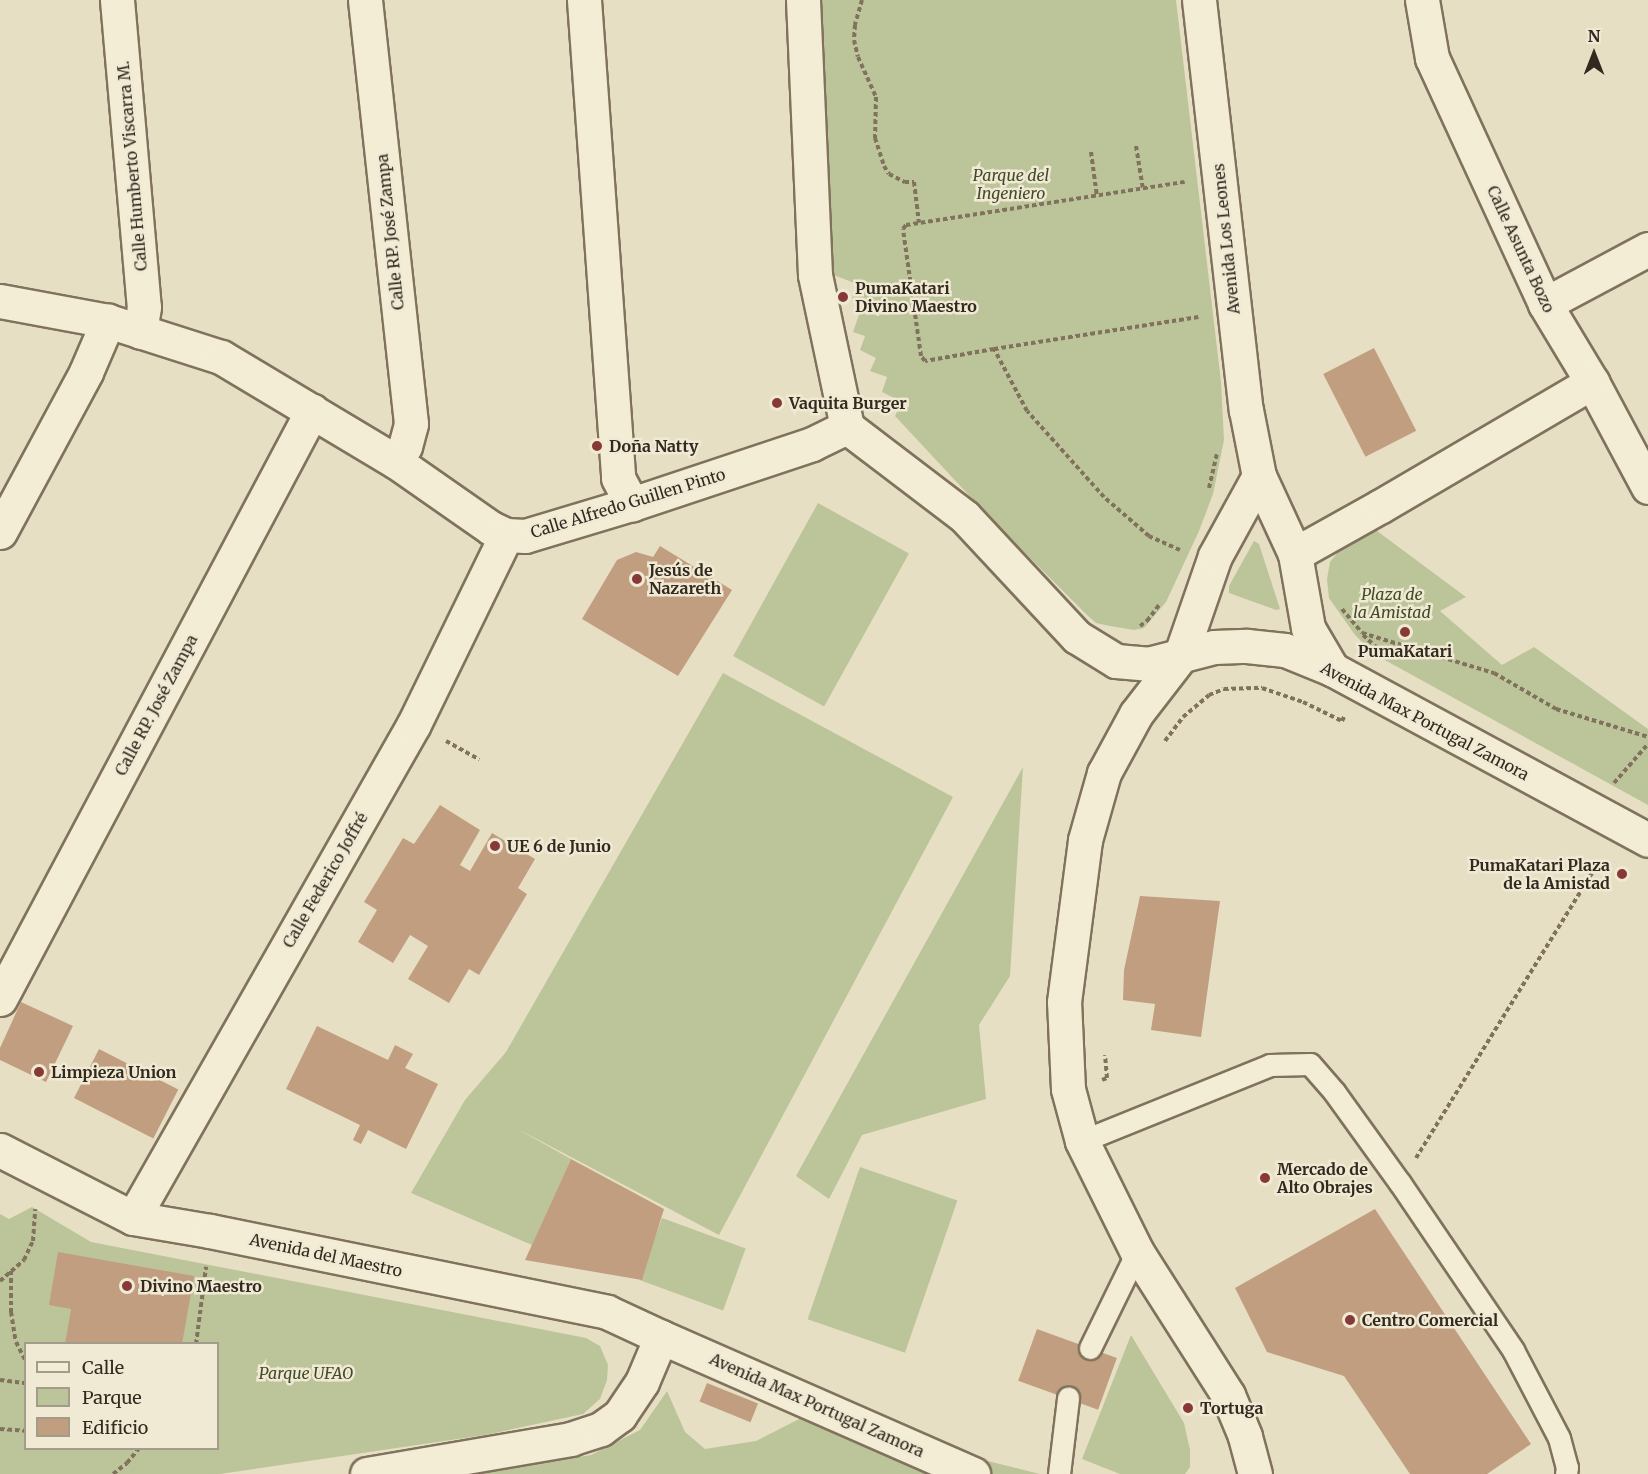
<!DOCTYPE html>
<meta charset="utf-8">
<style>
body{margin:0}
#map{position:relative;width:1648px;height:1474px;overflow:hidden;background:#e7dfc4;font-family:Merriweather,serif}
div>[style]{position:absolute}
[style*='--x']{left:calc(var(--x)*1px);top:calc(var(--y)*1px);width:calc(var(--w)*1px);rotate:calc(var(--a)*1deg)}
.green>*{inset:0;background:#bcc49a;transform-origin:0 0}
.building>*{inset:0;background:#c19e7f;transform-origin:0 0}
.path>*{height:4px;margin-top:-2px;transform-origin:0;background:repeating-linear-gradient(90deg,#80725d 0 4.5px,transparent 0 7.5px)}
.roads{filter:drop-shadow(2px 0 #80725d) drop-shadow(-2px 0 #80725d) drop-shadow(0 2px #80725d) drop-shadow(0 -2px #80725d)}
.lane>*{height:21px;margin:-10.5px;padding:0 10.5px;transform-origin:10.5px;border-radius:10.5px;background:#f4edd6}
.street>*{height:33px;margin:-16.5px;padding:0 16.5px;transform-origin:16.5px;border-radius:16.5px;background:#f4edd6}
.secondary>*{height:33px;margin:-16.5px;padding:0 16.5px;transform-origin:16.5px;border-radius:16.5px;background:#f4edd6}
.dots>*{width:16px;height:16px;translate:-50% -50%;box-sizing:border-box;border:3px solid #f0e9d3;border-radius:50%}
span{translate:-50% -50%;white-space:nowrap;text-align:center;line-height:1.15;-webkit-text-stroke:5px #f0e9d3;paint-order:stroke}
.street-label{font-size:16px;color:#32291f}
.park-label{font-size:16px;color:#404b28;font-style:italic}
.poi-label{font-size:16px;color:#32291f;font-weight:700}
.left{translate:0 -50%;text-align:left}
.right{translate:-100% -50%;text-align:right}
.legend{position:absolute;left:24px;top:1342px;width:195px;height:108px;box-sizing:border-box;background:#f0e9d3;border:2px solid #a49c8b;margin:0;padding:8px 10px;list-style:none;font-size:18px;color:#32291f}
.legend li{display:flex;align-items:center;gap:12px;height:30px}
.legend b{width:30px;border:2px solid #a49c8b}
.north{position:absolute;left:1564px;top:24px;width:60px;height:60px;-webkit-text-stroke:4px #f0e9d3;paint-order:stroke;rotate:0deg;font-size:16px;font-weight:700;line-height:24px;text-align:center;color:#32291f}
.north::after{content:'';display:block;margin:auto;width:21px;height:27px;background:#32291f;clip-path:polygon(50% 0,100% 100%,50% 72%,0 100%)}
</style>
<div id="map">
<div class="green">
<div style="clip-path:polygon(820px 0,1176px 0,1221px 382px,1224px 440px,1213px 494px,1199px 531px,1166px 602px,1144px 628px,1134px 630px,1110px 626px,1096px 623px,1087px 615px,992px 520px,895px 416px,902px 402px,882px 392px,887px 377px,870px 371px,876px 358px,860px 350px,865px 336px,853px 332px,863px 303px,852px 298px,857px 284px,831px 274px)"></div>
<div style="left:818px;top:503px;width:104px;height:175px;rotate:29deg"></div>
<div style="clip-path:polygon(1373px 528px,1466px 597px,1440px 611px,1502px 665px,1534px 647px,1648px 729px,1648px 805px,1374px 654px,1355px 635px,1329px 598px,1327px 579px,1330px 562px,1338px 552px,1349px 541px)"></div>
<div style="clip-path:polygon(1254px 541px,1259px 544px,1280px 609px,1276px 610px,1229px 593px,1229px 586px)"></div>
<div style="clip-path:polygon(723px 673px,953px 797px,719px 1235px,514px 1127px,571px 1159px,532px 1245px,411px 1193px,465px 1100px,506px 1052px)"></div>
<div style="clip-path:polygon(1023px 767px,1010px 976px,979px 1025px,986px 1099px,862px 1135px,829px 1199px,796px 1176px)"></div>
<div style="left:860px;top:1167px;width:103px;height:161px;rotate:19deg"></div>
<div style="clip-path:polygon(evenodd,32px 1207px,91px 1242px,586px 1338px,600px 1346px,608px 1365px,607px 1380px,600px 1399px,583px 1414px,485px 1435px,220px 1474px,0 1474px,0 1214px,9px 1219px,32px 1207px,26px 1344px,218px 1344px,218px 1448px,26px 1448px,26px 1344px)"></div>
<div style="left:662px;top:1218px;width:89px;height:66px;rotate:20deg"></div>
<div style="clip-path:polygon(1131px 1335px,1184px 1423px,1190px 1450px,1190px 1467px,1185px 1474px,1120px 1474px,1082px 1459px)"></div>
<div style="clip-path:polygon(667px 1391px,685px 1432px,705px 1449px,756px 1441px,805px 1416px,1040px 1474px,474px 1474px,591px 1455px,640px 1430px)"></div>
</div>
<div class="building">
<div style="left:1374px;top:348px;width:93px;height:57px;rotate:63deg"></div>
<div style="clip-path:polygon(660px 546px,732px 590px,678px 676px,582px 619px,617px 560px,636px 552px,653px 557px)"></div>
<div style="clip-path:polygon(440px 805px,480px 830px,460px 865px,470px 871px,492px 833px,535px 859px,518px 888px,527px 894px,479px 975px,469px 969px,449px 1003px,408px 979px,428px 946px,410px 935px,393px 963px,358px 942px,377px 910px,364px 902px,403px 838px,414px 844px)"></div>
<div style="clip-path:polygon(1140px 896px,1220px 901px,1201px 1037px,1151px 1030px,1155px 1004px,1123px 1000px,1124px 970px)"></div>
<div style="clip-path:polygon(21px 1002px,73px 1026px,46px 1082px,0 1060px,0 1048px)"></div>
<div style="clip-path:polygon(317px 1026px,388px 1060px,395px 1045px,413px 1054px,405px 1068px,438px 1084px,406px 1149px,368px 1130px,361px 1144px,353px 1140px,360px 1125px,286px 1089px)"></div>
<div style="left:99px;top:1049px;width:89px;height:55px;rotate:27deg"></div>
<div style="clip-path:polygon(571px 1159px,664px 1209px,642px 1280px,525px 1260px)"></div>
<div style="clip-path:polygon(1375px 1209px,1531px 1444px,1487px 1474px,1410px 1474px,1344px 1376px,1267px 1352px,1235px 1288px)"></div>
<div style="clip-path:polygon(58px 1252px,194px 1276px,182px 1344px,65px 1344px,71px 1309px,49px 1305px)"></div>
<div style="left:1037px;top:1329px;width:85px;height:55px;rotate:20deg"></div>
<div style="left:707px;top:1383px;width:55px;height:20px;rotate:22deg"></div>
</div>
<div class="path">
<div style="--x:862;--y:0;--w:26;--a:106"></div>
<div style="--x:855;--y:25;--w:15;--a:94"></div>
<div style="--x:854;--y:40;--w:17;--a:77"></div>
<div style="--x:858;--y:57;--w:44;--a:65.8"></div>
<div style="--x:876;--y:97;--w:41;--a:91.4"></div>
<div style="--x:875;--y:138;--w:29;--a:72"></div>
<div style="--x:884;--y:166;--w:9;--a:58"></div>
<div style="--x:889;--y:174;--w:18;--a:27"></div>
<div style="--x:905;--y:182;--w:9;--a:0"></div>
<div style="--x:914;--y:182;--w:41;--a:83"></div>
<div style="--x:1136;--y:146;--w:44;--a:80.8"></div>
<div style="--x:1091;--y:152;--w:45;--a:82.4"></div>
<div style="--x:994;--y:349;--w:70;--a:170.1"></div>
<div style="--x:925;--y:361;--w:6;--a:-129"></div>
<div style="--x:921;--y:356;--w:128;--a:-98.1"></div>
<div style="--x:903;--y:229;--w:5;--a:-53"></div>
<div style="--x:906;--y:225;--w:282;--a:-8.8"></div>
<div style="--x:1209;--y:488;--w:35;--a:-77"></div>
<div style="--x:1180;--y:550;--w:34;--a:-156"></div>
<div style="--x:1149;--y:536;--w:60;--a:-139.1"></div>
<div style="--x:1104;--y:497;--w:115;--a:-131.8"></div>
<div style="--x:1027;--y:411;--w:70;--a:-118"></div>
<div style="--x:994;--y:349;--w:207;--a:-8.9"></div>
<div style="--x:1342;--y:609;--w:31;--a:50"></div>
<div style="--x:1362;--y:633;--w:138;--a:16.9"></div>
<div style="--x:1494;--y:673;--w:72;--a:30.1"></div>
<div style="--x:1556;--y:709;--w:96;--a:16.9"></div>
<div style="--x:1140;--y:626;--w:9;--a:-36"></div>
<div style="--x:1147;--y:621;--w:20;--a:-53"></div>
<div style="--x:1363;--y:635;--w:25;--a:42"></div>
<div style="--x:446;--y:741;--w:38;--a:29"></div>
<div style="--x:1165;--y:741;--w:30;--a:-53"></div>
<div style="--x:1183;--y:717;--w:34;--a:-40"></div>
<div style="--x:1209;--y:695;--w:16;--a:-22"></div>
<div style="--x:1224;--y:689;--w:38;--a:-2"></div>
<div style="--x:1262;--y:688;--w:43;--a:18.9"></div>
<div style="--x:1303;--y:702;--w:43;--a:26"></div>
<div style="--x:1342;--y:721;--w:7;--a:-63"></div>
<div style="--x:1614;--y:783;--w:52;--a:-48.9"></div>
<div style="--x:1102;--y:1080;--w:5;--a:-22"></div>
<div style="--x:1107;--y:1078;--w:23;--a:-95"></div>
<div style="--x:1416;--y:1158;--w:339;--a:-58.3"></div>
<div style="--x:11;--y:1271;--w:41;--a:90"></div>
<div style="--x:11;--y:1312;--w:30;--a:81"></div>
<div style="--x:16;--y:1342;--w:22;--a:63"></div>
<div style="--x:0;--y:1281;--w:32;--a:-41"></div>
<div style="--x:24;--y:1260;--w:21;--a:-65"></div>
<div style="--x:33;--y:1241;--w:32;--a:-86"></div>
<div style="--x:196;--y:1344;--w:78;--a:-82.6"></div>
<div style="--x:0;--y:1380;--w:26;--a:7"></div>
<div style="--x:0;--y:1429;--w:26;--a:4"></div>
<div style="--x:113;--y:1474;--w:18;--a:-38"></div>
<div style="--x:127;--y:1463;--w:19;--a:-51"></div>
</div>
<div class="roads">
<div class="lane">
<div style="--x:1082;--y:1141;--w:203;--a:-22"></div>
<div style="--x:1270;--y:1065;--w:40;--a:-1.4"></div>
<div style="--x:1310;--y:1064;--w:38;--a:49"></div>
<div style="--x:1335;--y:1093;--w:111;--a:54.2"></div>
<div style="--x:1400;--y:1183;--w:202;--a:55.9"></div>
<div style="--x:1513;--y:1350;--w:99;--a:62.4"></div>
<div style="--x:1559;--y:1438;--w:30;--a:75"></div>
<div style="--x:1567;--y:1467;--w:7;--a:98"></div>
<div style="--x:1090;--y:1348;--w:107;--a:-63.9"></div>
<div style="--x:1059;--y:1474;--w:77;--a:-83.2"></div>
</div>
<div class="street">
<div style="--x:117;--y:0;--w:308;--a:85"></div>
<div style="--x:144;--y:307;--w:25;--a:99"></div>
<div style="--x:365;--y:0;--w:426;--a:83.8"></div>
<div style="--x:411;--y:424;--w:23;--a:105"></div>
<div style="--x:405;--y:446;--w:18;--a:124"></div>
<div style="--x:584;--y:0;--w:479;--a:85.9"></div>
<div style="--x:618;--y:478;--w:30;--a:62"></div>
<div style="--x:803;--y:0;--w:275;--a:87.5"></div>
<div style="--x:815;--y:275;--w:155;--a:78.1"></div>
<div style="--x:1199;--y:0;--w:413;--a:83.5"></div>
<div style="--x:1246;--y:410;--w:67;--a:78.9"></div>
<div style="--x:1259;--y:476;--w:86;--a:65.2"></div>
<div style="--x:1295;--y:554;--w:75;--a:80"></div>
<div style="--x:1308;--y:628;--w:48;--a:59.7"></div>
<div style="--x:1422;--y:0;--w:59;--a:80.2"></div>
<div style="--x:1432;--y:58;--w:271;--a:65.3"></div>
<div style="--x:1545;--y:304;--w:91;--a:58.9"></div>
<div style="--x:1592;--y:382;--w:119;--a:61.9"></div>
<div style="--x:0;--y:301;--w:110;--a:10.5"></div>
<div style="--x:108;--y:321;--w:119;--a:17.7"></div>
<div style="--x:221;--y:357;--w:203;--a:30.9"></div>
<div style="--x:395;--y:461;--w:117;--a:34.9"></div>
<div style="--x:491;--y:528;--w:17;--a:25"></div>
<div style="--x:506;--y:535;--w:19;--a:3"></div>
<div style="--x:525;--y:536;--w:112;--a:-16.7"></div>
<div style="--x:632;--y:504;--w:190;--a:-18.4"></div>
<div style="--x:812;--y:444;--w:39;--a:-26"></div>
<div style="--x:1545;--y:304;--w:117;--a:-28.1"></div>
<div style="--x:847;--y:427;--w:148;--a:37.3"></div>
<div style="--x:965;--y:517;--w:164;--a:47"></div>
<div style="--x:1077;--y:637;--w:46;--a:31.6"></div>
<div style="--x:1116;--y:661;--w:32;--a:5"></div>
<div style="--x:1148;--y:664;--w:68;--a:-14.4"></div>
<div style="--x:1214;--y:647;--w:33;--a:-2"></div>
<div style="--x:1247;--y:646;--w:38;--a:6"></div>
<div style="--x:1285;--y:650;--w:51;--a:22"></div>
<div style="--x:1332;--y:669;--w:359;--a:28.4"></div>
<div style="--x:0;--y:532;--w:182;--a:-61.7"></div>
<div style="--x:86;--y:372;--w:56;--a:-66.7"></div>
<div style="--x:1295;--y:554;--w:98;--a:-29.2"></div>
<div style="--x:1381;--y:506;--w:245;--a:-30.4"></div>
<div style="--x:0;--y:999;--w:666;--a:-62.05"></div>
<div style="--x:133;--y:1218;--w:568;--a:-60.37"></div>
<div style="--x:414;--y:724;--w:210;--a:-64"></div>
<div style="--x:661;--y:1337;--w:341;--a:23.7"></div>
<div style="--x:1255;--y:1474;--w:39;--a:-105"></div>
<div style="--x:1245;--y:1436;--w:44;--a:-112.5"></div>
<div style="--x:1228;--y:1395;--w:169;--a:-122.5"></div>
<div style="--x:1137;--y:1252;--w:124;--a:-116.4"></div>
<div style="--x:1082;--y:1141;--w:54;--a:-105.1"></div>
<div style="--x:1068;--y:1089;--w:87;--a:-92.6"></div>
<div style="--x:1064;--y:1002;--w:163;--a:-82.6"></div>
<div style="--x:1085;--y:840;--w:70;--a:-74.2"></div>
<div style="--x:1104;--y:773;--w:67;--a:-61.5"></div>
<div style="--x:1136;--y:714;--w:72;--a:-52.3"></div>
<div style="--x:1180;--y:657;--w:107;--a:-70.9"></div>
<div style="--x:1215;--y:556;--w:91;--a:-61.2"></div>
</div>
<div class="secondary">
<div style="--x:0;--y:1150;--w:149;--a:27.1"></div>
<div style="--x:133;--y:1218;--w:78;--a:9.6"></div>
<div style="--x:210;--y:1231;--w:405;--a:11.5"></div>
<div style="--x:607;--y:1312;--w:60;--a:24.8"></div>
<div style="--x:661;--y:1337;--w:49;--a:112.9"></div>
<div style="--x:642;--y:1382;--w:40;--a:124"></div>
<div style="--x:620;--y:1415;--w:24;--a:144"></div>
<div style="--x:601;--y:1429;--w:32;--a:162"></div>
<div style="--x:571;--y:1439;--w:207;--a:170.3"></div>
</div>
</div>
<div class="dots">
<div style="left:843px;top:297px;background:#873a35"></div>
<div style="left:777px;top:403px;background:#873a35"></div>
<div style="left:597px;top:446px;background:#873a35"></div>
<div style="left:637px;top:579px;background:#873a35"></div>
<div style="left:1405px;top:632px;background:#873a35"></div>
<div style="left:495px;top:846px;background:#873a35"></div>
<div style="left:1622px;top:874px;background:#873a35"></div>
<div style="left:39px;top:1072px;background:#873a35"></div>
<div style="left:1265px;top:1178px;background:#873a35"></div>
<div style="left:127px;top:1286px;background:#873a35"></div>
<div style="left:1350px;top:1320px;background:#873a35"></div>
<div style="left:1188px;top:1408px;background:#873a35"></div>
</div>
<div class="street-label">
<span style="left:132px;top:166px;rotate:-95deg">Calle Humberto Viscarra M.</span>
<span style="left:390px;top:232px;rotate:-96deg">Calle RP. José Zampa</span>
<span style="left:1226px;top:239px;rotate:-96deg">Avenida Los Leones</span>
<span style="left:1521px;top:249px;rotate:65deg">Calle Asunta Bozo</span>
<span style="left:628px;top:503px;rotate:-17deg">Calle Alfredo Guillen Pinto</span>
<span style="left:156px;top:705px;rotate:-62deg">Calle RP. José Zampa</span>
<span style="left:1425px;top:721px;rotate:28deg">Avenida Max Portugal Zamora</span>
<span style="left:325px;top:880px;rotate:-60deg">Calle Federico Joffré</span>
<span style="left:326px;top:1255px;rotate:12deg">Avenida del Maestro</span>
<span style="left:817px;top:1405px;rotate:24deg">Avenida Max Portugal Zamora</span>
</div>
<div class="park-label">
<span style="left:1011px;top:184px">Parque del<br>Ingeniero</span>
<span style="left:1392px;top:603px">Plaza de<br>la Amistad</span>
<span style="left:306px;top:1373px">Parque UFAO</span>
</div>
<div class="poi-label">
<span class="left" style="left:855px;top:297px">PumaKatari<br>Divino Maestro</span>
<span class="left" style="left:789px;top:403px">Vaquita Burger</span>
<span class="left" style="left:609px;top:446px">Doña Natty</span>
<span class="left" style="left:649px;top:579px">Jesús de<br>Nazareth</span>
<span style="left:1405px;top:651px">PumaKatari</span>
<span class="left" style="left:507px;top:846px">UE 6 de Junio</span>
<span class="right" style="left:1610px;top:874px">PumaKatari Plaza<br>de la Amistad</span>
<span class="left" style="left:51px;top:1072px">Limpieza Union</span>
<span class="left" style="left:1277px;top:1178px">Mercado de<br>Alto Obrajes</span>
<span class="left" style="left:140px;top:1286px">Divino Maestro</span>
<span class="left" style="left:1362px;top:1320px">Centro Comercial</span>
<span class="left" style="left:1200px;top:1408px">Tortuga</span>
</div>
<ul class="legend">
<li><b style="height:8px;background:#f4edd6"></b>Calle</li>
<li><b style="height:16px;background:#bcc49a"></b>Parque</li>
<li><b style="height:16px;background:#c19e7f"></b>Edificio</li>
</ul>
<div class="north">N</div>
</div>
